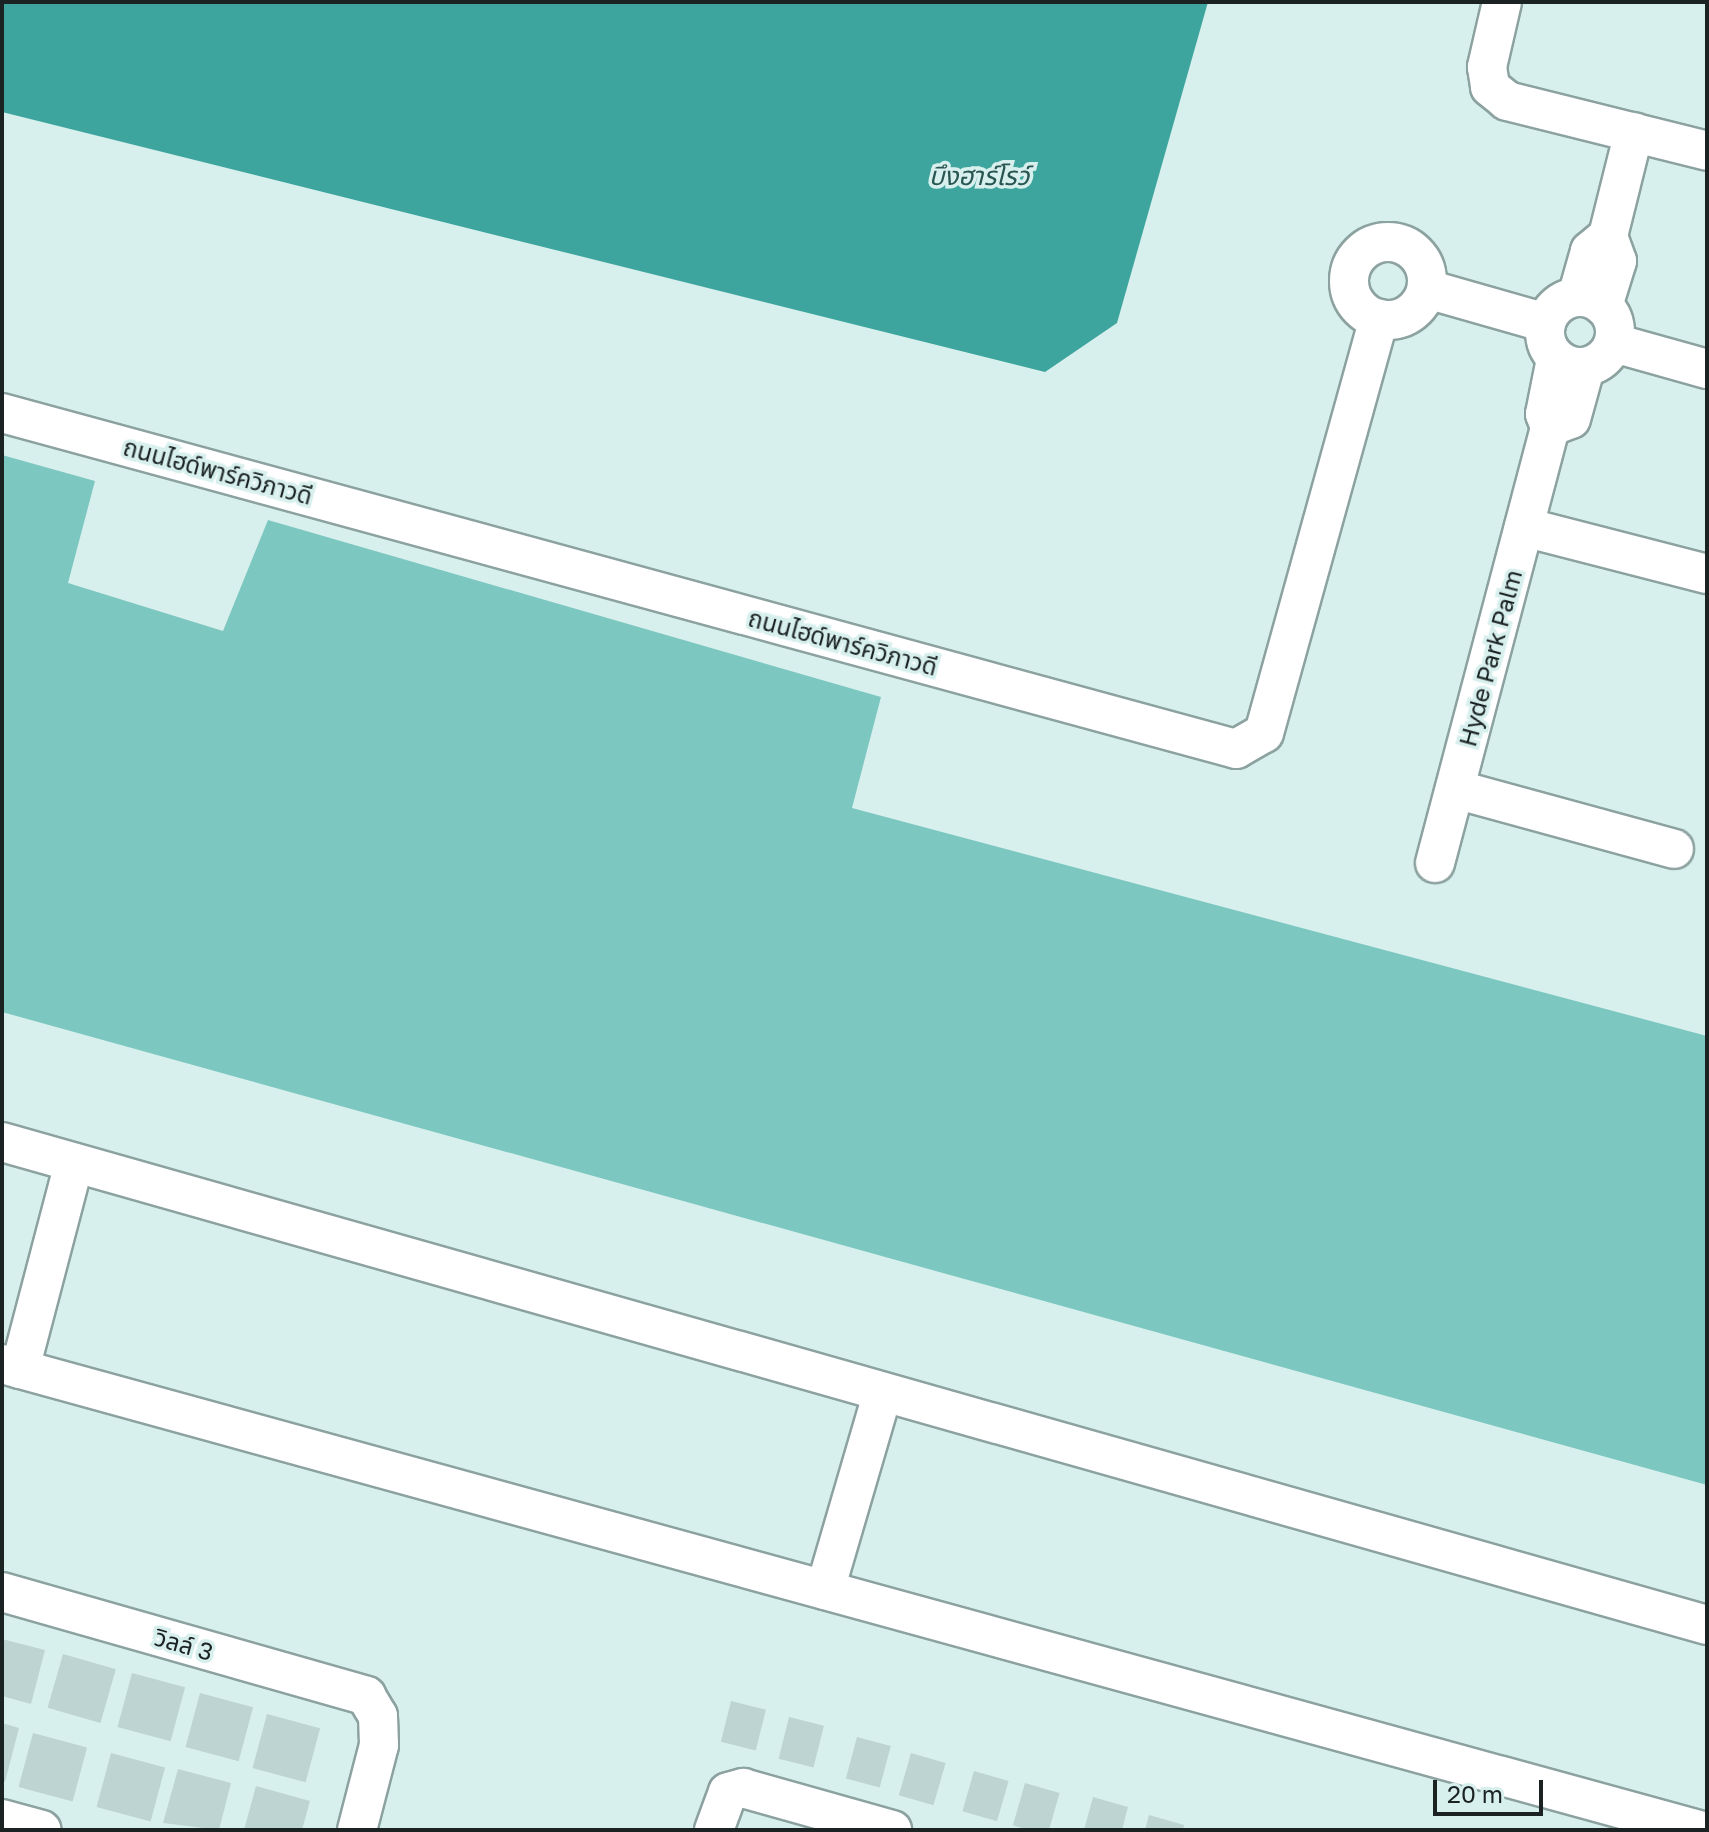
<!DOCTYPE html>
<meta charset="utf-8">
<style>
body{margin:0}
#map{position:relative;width:1709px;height:1832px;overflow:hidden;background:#d8f0ed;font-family:"Golos Text","Noto Sans Thai",sans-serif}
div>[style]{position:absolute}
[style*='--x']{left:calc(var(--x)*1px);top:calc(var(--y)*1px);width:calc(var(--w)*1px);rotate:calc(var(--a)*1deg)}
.green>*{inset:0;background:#7dc7c1}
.water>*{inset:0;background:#3da59e}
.building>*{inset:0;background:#bdd4d2;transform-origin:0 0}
.roads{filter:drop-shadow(2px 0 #8ca2a0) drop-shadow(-2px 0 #8ca2a0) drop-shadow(0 2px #8ca2a0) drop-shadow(0 -2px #8ca2a0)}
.minor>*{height:38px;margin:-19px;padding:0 19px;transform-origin:19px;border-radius:19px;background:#fff}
.minor>.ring{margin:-19px;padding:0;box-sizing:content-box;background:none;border:38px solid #fff;border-radius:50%}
span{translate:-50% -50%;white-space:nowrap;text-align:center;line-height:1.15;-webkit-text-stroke:7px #d8f0ed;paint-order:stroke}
.street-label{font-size:24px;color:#1a2222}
.water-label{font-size:26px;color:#295652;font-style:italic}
.frame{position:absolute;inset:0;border:4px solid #1a2222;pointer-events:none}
.scale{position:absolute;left:1433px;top:1780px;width:110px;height:36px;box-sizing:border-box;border:4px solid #1a2222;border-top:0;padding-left:10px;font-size:24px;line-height:28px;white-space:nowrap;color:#1a2222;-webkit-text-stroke:6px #d8f0ed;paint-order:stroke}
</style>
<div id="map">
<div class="green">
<div style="clip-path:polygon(2px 455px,95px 481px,68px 583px,223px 631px,268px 520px,881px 697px,852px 808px,1707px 1036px,1707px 1485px,2px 1012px)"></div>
</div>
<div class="water">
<div style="clip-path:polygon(2px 2px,1208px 2px,1117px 323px,1045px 372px,2px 112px)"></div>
</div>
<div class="building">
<div style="clip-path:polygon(2px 1639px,45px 1650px,31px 1704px,2px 1696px)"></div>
<div style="left:63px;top:1654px;width:55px;height:56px;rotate:16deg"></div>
<div style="left:132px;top:1673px;width:55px;height:56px;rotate:15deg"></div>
<div style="left:200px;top:1693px;width:55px;height:56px;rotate:15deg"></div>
<div style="left:731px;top:1701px;width:36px;height:42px;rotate:14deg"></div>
<div style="left:267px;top:1714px;width:55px;height:56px;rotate:15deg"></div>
<div style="left:789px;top:1717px;width:36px;height:43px;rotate:14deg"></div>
<div style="clip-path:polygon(2px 1723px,19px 1728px,5px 1782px,2px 1781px)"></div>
<div style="left:33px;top:1733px;width:56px;height:56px;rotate:15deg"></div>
<div style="left:857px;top:1737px;width:35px;height:43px;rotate:15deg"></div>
<div style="left:111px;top:1753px;width:56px;height:56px;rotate:15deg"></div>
<div style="left:911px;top:1753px;width:36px;height:44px;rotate:16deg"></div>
<div style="clip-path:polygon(178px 1769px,231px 1783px,219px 1830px,163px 1823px)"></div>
<div style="left:974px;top:1771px;width:36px;height:42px;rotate:16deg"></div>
<div style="left:1025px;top:1783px;width:36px;height:44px;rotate:16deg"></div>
<div style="clip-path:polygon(256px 1786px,310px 1801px,302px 1830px,244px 1830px)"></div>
<div style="clip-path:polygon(1093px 1797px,1128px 1807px,1122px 1830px,1084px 1830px)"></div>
<div style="clip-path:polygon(1149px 1815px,1184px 1825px,1183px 1830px,1145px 1830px)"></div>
</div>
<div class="roads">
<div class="minor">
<div style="--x:1502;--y:2;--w:67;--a:103"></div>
<div style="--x:1487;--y:67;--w:20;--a:81"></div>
<div style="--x:1490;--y:87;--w:22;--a:39"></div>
<div style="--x:1507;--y:101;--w:206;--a:14"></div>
<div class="ring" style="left:1349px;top:242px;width:40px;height:40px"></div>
<div style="--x:1427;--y:289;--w:124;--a:15.9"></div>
<div style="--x:1577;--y:297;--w:48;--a:-74.2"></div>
<div style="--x:1590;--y:251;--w:23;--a:-40"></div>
<div class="ring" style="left:1545px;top:297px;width:32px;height:32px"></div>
<div style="--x:1603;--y:306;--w:47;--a:-72.7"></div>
<div style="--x:1617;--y:261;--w:27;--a:-110"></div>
<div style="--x:1608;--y:236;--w:107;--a:-76"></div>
<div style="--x:1614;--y:343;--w:97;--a:15.6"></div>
<div style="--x:1556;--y:359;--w:56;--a:101.3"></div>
<div style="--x:1545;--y:414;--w:14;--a:69"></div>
<div style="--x:1550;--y:427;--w:22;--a:-21"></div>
<div style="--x:1571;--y:419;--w:53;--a:-74.6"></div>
<div style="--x:2;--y:413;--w:1279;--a:15.23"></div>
<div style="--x:1236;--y:749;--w:32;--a:-30"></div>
<div style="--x:1264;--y:733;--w:430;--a:-74.5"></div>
<div style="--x:1524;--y:527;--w:189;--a:14.4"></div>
<div style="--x:1455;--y:789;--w:227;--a:15.3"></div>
<div style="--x:1435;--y:863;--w:451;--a:-75.2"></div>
<div style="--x:2;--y:1142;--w:1772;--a:15.82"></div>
<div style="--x:2;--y:1364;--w:1760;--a:15.36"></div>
<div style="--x:20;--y:1369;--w:213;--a:-75.3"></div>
<div style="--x:825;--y:1590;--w:206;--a:-73.7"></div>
<div style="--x:2;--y:1592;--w:379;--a:15.9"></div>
<div style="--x:366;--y:1696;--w:23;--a:59"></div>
<div style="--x:378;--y:1716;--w:29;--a:88"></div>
<div style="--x:379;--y:1745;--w:88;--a:104.5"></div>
<div style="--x:2;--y:1819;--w:41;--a:15.4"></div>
<div style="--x:714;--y:1830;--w:40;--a:-69.8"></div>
<div style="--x:728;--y:1792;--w:16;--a:-15"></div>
<div style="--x:743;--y:1788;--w:155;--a:15.7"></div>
</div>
</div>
<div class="street-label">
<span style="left:218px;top:471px;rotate:15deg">ถนนไฮด์พาร์ควิภาวดี</span>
<span style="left:843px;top:642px;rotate:15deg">ถนนไฮด์พาร์ควิภาวดี</span>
<span style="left:1490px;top:658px;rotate:-75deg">Hyde Park Palm</span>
<span style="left:184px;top:1644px;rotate:16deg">วิลล์ 3</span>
</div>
<div class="water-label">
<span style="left:979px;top:176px">บึงฮาร์โรว์</span>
</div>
<div class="frame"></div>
<div class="scale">20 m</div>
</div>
